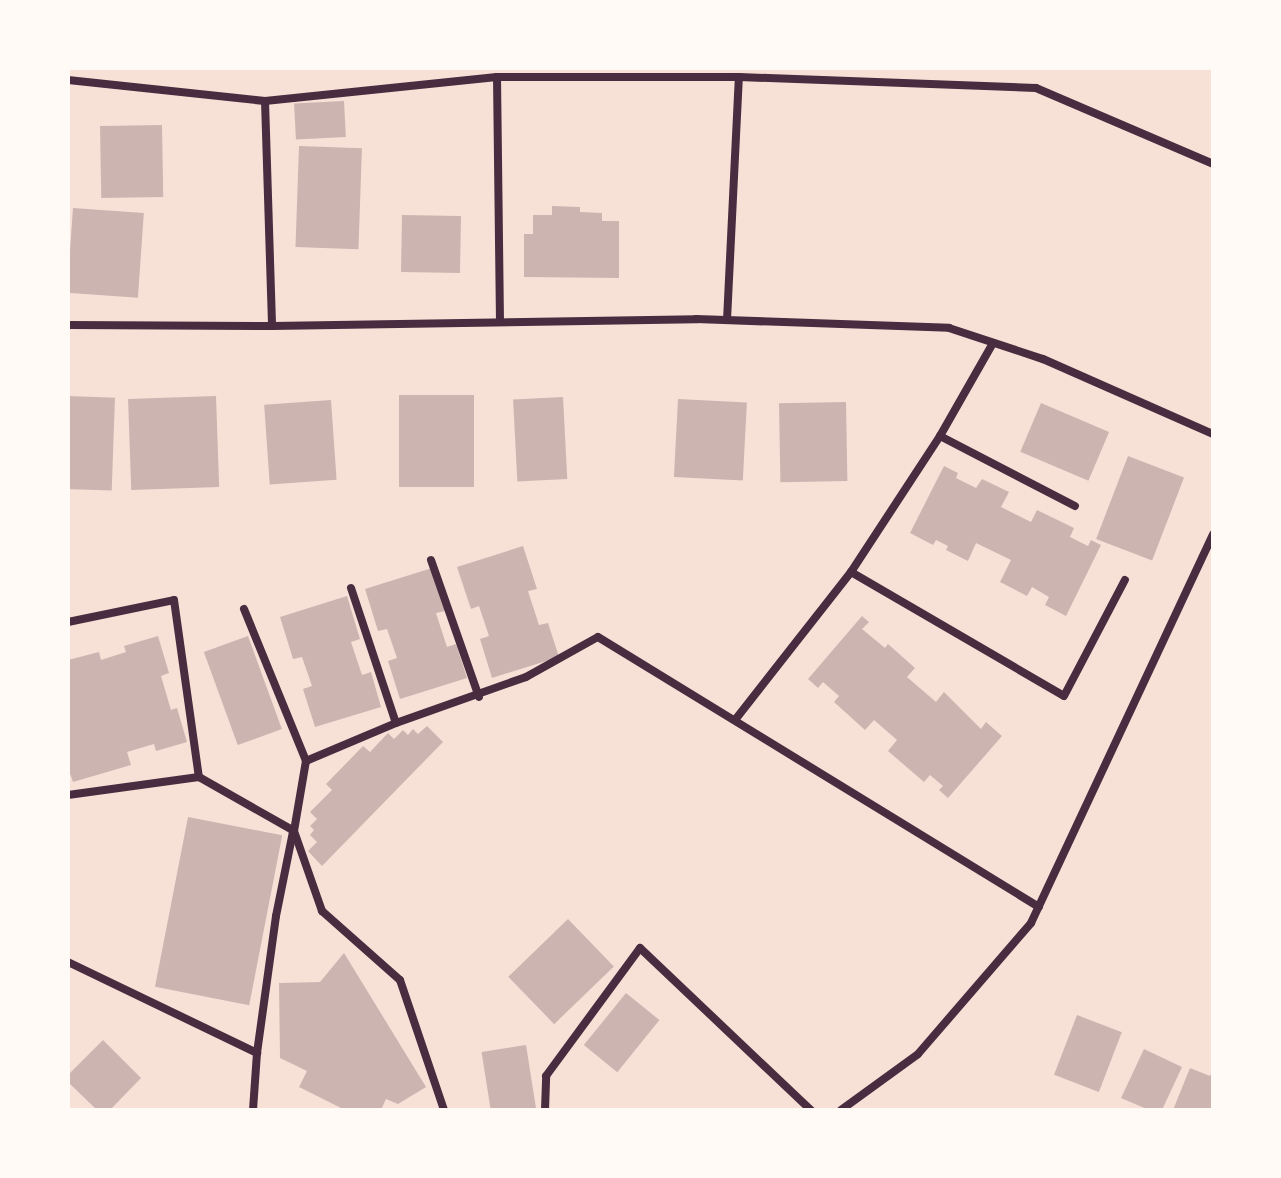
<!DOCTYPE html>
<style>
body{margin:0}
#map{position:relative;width:1281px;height:1178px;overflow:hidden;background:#f7e1d7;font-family:Signika,sans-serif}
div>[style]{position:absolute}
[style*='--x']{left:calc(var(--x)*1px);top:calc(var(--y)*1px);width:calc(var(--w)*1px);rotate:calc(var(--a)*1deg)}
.building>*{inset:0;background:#ccb4b1;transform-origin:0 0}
.minor>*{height:8px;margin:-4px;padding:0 4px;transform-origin:4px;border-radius:4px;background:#4a2c40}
span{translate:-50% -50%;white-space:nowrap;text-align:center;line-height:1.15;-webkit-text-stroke:7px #fffaf5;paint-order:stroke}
.frame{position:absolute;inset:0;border:70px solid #fffaf5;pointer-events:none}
</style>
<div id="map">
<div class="building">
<div style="left:344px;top:101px;width:36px;height:50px;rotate:87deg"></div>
<div style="left:162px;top:125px;width:72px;height:62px;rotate:89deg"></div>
<div style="left:299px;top:146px;width:63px;height:101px;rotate:2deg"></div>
<div style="clip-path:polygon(552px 206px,580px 207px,580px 212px,602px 213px,602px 221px,619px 221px,619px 278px,524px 277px,524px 234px,533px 234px,533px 215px,552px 215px)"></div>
<div style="left:73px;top:208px;width:71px;height:85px;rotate:4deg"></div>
<div style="left:402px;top:215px;width:59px;height:57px;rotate:1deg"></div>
<div style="left:399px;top:395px;width:75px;height:92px"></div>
<div style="left:68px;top:396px;width:47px;height:93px;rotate:2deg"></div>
<div style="left:216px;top:396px;width:91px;height:88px;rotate:88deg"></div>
<div style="left:563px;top:397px;width:82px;height:50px;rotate:87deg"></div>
<div style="left:678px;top:399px;width:69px;height:78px;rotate:3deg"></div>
<div style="left:331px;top:400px;width:80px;height:67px;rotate:86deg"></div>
<div style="left:846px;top:402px;width:79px;height:67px;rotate:89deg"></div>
<div style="left:1041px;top:403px;width:74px;height:53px;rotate:23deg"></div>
<div style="left:1128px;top:456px;width:60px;height:89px;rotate:21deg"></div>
<div style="clip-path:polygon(944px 466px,958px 473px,956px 478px,976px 488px,982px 479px,1009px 492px,1001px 507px,1031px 522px,1037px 510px,1074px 528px,1070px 537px,1088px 546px,1091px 540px,1101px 545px,1066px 616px,1045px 605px,1049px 597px,1032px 587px,1027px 596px,1000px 582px,1011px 560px,976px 543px,968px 561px,946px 550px,948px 546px,936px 540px,933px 545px,910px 533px)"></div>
<div style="clip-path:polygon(523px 546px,537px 589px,528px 591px,539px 625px,548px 623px,559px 657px,492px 678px,480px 639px,489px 636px,479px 606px,471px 609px,457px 567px)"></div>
<div style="clip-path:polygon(432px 568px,445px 611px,436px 613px,447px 647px,456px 644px,467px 678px,400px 699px,388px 661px,397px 658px,387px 629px,378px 631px,365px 589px)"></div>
<div style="clip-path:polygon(347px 596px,360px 639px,351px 642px,362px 675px,371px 672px,381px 707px,315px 727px,303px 689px,312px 686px,302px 657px,293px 659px,280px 617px)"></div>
<div style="clip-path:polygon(862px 616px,869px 622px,862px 629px,885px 648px,888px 644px,915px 668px,907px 677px,936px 702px,944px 692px,981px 729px,986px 722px,1002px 736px,948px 798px,939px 790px,943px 786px,930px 775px,924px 782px,888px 751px,897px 740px,874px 720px,865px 730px,834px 702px,839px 696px,823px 682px,818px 688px,808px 679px)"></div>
<div style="clip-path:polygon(158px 636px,169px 673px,161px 676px,171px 710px,177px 708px,187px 742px,156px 751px,154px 744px,127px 752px,131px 765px,73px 782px,68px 768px,68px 660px,99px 652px,101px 660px,126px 652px,124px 646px)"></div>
<div style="left:248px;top:636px;width:99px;height:47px;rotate:70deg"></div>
<div style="clip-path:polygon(427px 726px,443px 742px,322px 866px,308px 851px,317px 842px,310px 835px,314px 830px,310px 826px,317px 819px,310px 812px,332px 790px,326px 784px,363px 746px,370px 752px,388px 733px,394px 739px,403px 730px,408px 735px,413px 729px,418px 734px)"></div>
<div style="left:188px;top:817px;width:96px;height:173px;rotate:11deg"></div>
<div style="left:568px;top:919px;width:66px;height:83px;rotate:46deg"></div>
<div style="clip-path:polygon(344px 953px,426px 1087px,398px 1104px,386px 1099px,381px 1110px,345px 1110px,299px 1087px,307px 1071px,280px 1058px,279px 983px,320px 982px)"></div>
<div style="left:626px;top:993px;width:43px;height:67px;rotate:39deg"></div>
<div style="left:1077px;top:1015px;width:48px;height:64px;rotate:21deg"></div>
<div style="clip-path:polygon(103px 1040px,141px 1078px,110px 1110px,97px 1110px,68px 1082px,68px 1075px)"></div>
<div style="left:526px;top:1045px;width:66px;height:45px;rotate:81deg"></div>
<div style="clip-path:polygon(1144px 1049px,1182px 1067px,1162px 1110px,1149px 1110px,1121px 1098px)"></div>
<div style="clip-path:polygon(1190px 1068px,1210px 1076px,1213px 1068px,1213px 1110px,1173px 1110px)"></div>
</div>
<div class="minor">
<div style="--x:497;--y:77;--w:245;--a:89.3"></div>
<div style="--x:68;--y:80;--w:198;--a:6.1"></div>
<div style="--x:265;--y:101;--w:233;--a:-5.9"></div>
<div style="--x:497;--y:77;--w:242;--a:0"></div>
<div style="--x:739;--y:77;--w:297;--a:2.1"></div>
<div style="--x:1036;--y:88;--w:193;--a:23.2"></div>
<div style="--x:265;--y:101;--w:225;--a:88.2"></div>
<div style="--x:727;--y:320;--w:243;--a:-87.2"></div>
<div style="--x:68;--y:325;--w:204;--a:0.3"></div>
<div style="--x:272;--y:326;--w:424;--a:-0.9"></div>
<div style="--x:696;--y:319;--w:253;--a:2"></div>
<div style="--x:949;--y:328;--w:99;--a:18.3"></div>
<div style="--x:1043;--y:359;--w:186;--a:23.8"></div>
<div style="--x:940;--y:436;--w:152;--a:27.4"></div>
<div style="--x:431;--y:560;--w:145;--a:70.7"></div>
<div style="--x:851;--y:572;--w:163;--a:-56.8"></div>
<div style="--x:940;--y:436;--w:107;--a:-60.3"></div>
<div style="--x:351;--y:588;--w:142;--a:71.6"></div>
<div style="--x:244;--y:609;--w:164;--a:67.8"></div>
<div style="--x:68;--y:622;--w:108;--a:-11.7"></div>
<div style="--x:174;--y:600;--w:179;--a:82"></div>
<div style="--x:199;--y:777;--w:109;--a:29.6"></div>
<div style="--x:294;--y:831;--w:71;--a:-80.3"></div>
<div style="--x:306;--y:761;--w:98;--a:-22.9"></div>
<div style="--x:396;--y:723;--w:138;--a:-19.5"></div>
<div style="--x:526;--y:677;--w:82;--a:-29.1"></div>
<div style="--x:598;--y:637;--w:517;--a:31.48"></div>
<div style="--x:735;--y:720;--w:188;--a:-51.9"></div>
<div style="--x:851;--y:572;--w:246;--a:30.2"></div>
<div style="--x:1064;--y:696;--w:131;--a:-62.3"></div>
<div style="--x:68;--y:795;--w:132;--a:-7.8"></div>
<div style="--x:294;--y:831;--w:85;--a:70.7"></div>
<div style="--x:322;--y:911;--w:104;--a:41.5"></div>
<div style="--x:400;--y:980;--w:137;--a:71.3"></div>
<div style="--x:68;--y:962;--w:210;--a:25.7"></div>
<div style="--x:253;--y:1110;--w:57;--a:-86"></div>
<div style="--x:257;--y:1053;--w:138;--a:-82.1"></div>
<div style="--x:276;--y:916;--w:86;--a:-78.6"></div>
<div style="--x:545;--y:1110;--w:34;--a:-88"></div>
<div style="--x:546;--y:1076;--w:159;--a:-53.7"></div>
<div style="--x:640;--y:948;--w:236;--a:43.5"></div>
<div style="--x:841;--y:1110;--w:95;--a:-36"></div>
<div style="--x:918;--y:1054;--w:173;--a:-49.2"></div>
<div style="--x:1031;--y:923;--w:429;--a:-64.9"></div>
</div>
<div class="frame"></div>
</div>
